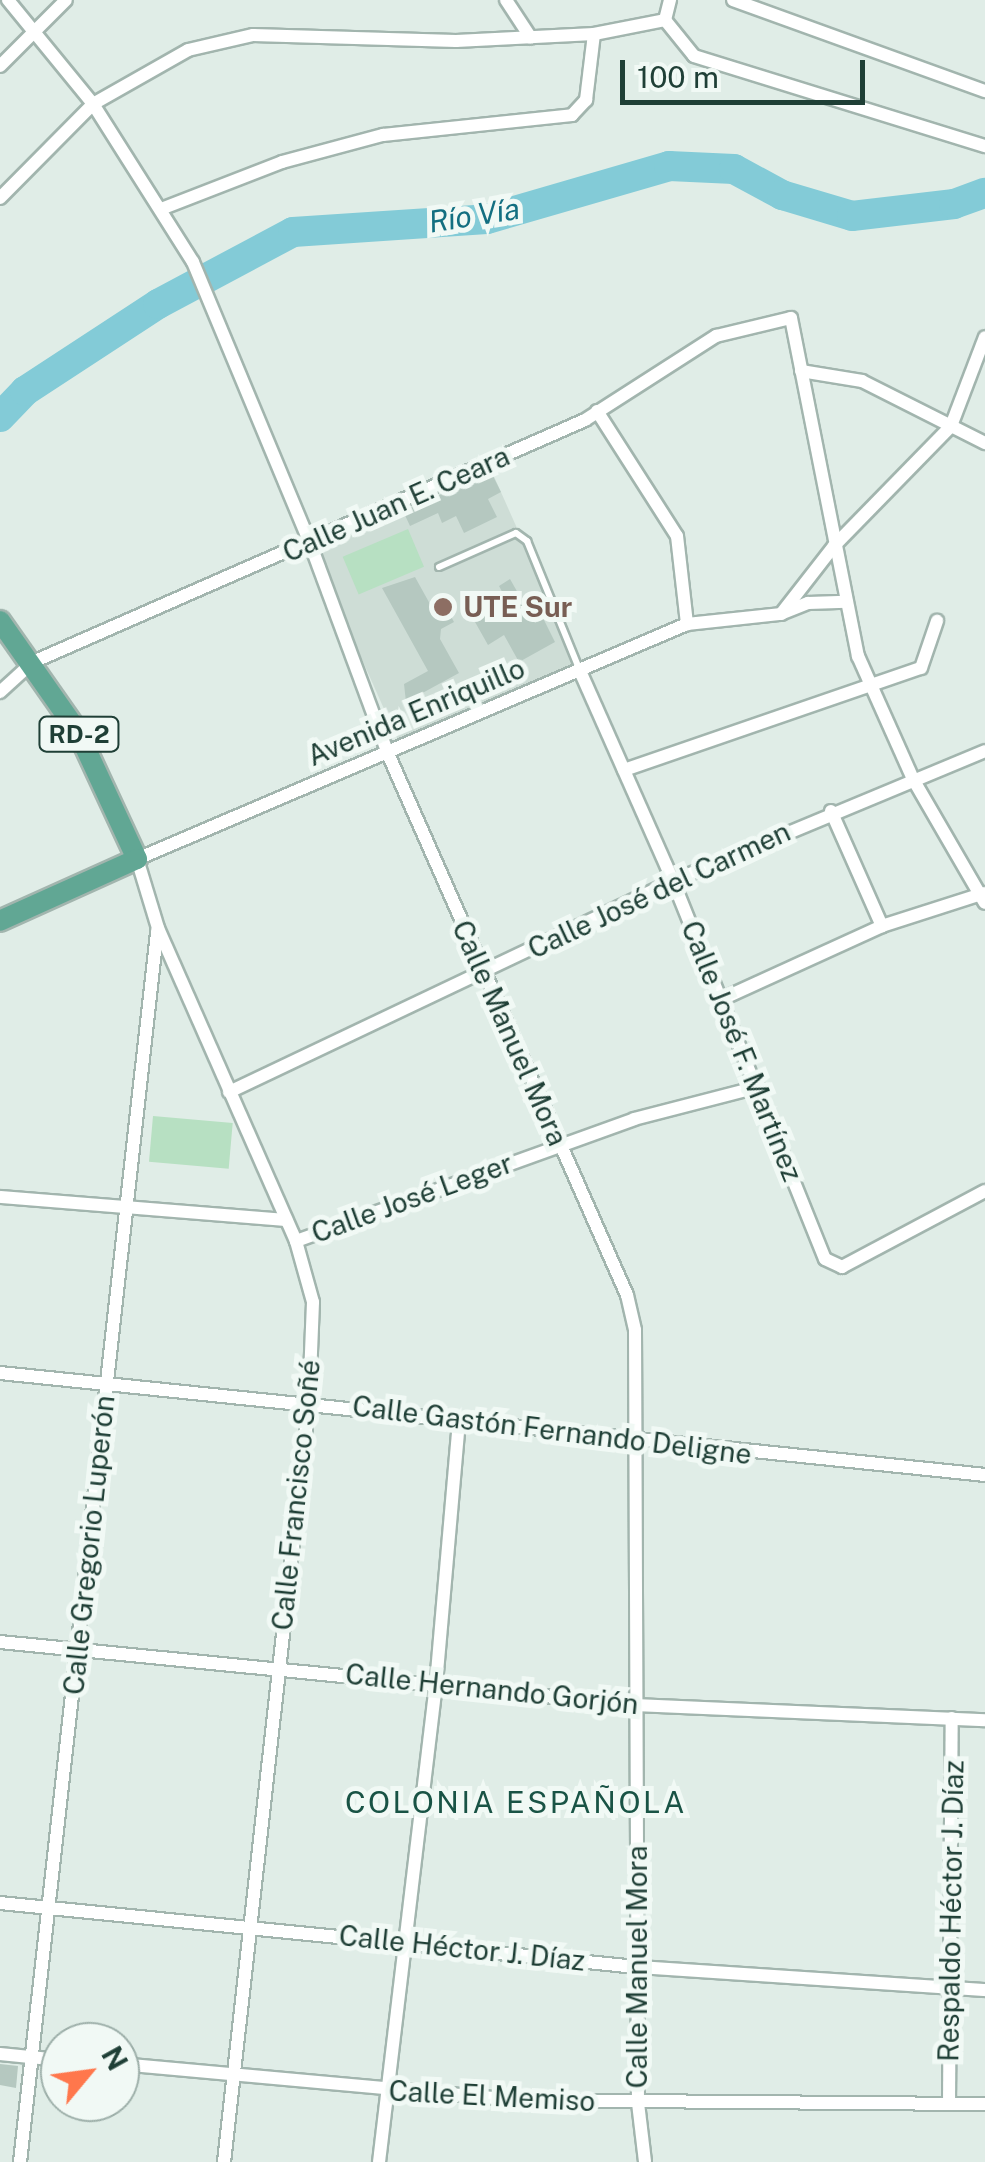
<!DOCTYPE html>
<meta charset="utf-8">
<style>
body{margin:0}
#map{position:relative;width:985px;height:2162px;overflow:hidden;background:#e0ede7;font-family:"Public Sans",sans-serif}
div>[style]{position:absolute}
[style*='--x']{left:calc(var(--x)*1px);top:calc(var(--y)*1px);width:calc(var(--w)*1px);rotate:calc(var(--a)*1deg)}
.built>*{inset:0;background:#ceddd6;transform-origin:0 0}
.green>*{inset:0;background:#b7e0c2;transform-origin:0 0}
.river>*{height:30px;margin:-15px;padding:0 15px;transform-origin:15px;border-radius:15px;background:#83cbd7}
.building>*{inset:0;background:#b5c8c0}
.roads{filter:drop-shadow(2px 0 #a2b5ae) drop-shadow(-2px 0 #a2b5ae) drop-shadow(0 2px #a2b5ae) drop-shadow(0 -2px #a2b5ae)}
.service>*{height:6px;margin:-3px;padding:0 3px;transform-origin:3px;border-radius:3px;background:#fff}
.minor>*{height:12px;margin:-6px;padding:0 6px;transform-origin:6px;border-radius:6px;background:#fff}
.primary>*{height:20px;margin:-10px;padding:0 10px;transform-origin:10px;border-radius:10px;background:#61a794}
.dots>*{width:28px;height:28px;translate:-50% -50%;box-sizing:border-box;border:5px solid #f1f9f5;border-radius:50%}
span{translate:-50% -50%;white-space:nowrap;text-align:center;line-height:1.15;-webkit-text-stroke:10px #f1f9f5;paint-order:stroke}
.shield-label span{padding:2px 8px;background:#f1f9f5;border:2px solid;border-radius:8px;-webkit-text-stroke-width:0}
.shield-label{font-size:25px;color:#1f3f36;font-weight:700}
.street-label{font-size:28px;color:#1f3f36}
.education-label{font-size:28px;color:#785e54;font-weight:700}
.left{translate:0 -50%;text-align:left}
.water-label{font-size:30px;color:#136f81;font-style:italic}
.neighbourhood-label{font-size:30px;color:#195345;letter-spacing:2.5px}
.north{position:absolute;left:40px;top:2022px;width:100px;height:100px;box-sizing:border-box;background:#f1f9f5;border:2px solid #9dafa9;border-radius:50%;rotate:61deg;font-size:28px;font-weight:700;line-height:40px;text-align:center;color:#1f3f36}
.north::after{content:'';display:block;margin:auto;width:35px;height:45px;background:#ff774c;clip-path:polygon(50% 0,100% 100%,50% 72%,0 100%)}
.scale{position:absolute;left:620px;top:60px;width:245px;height:45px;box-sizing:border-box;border:5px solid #1f3f36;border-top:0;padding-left:12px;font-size:30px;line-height:35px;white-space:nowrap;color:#1f3f36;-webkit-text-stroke:8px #f1f9f5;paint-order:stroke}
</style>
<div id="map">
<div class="built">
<div style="left:488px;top:463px;width:227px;height:195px;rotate:66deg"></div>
</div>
<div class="green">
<div style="left:408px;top:529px;width:41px;height:71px;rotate:67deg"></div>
<div style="left:153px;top:1116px;width:80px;height:46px;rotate:5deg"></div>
</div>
<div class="river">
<div style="--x:0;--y:417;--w:36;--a:-46"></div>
<div style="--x:25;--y:391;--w:159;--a:-33.2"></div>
<div style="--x:158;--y:304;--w:153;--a:-28.1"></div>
<div style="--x:293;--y:232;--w:194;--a:-3.8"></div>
<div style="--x:487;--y:219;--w:190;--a:-16.2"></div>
<div style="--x:669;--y:166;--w:65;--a:2.6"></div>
<div style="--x:734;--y:169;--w:55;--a:28.4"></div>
<div style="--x:782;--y:195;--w:73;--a:16.7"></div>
<div style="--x:852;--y:216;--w:103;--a:-6.7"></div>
<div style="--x:954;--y:204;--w:33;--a:-20"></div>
</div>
<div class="building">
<div style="clip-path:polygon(491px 472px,501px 492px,488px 499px,497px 517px,464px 533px,456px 516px,442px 523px,438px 513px,410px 526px,403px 511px)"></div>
<div style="clip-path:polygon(415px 577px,430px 604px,446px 607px,454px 622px,441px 629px,440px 639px,459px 673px,406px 702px,404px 684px,428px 671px,382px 588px)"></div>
<div style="clip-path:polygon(510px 579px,535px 623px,543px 618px,555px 642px,519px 662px,504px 635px,488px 645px,475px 622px,506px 599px,499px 586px)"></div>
<div style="clip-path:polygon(0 2064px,18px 2066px,16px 2088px,0 2085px)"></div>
</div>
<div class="roads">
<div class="service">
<div style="--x:439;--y:567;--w:84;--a:-23.8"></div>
<div style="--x:516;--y:533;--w:14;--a:36"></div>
<div style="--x:527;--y:541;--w:140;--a:67.8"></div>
</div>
<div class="minor">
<div style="--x:8;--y:0;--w:134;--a:50.7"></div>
<div style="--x:93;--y:104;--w:187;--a:57.7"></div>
<div style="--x:193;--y:262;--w:304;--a:67.4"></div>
<div style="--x:310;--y:543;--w:227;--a:69.7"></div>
<div style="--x:389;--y:756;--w:589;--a:66.18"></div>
<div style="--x:627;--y:1295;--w:36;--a:77"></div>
<div style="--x:635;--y:1330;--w:773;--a:89.78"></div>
<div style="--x:638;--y:2103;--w:59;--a:83.2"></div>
<div style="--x:506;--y:0;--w:45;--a:56.7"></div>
<div style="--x:733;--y:0;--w:268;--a:19.9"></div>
<div style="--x:665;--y:20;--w:46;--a:51.1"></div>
<div style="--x:694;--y:56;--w:305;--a:17.2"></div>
<div style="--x:665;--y:20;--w:21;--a:-76"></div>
<div style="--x:0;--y:66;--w:93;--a:-45"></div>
<div style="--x:0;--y:198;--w:132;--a:-45.3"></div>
<div style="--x:93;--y:104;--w:109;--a:-29.6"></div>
<div style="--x:188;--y:50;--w:67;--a:-13"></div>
<div style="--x:253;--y:35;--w:203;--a:1.7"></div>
<div style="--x:456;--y:41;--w:138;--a:-2.9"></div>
<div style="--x:594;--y:34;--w:72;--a:-11.2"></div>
<div style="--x:161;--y:209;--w:130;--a:-21.2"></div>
<div style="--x:282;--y:162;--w:105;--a:-15"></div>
<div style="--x:383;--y:135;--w:190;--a:-6"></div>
<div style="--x:572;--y:115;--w:21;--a:-47"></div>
<div style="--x:586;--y:100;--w:66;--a:-83.1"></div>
<div style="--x:801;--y:371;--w:62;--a:9.3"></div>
<div style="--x:862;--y:381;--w:138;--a:26.8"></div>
<div style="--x:597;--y:411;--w:148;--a:57.4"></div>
<div style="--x:677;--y:536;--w:89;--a:83.5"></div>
<div style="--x:783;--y:613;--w:27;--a:-22"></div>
<div style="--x:808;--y:603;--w:38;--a:-2"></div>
<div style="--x:580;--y:671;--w:230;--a:66.1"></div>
<div style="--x:673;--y:881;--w:407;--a:68.1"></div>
<div style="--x:825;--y:1259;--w:19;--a:25"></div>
<div style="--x:842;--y:1267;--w:162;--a:-28"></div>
<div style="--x:0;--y:692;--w:45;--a:-42.3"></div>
<div style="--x:33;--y:662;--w:603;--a:-23.67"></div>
<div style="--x:585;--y:420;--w:156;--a:-32.7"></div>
<div style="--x:716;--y:336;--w:77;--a:-13.5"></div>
<div style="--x:791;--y:318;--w:345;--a:78.8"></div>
<div style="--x:858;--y:656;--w:135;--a:65.9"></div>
<div style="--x:913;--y:779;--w:143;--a:59.9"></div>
<div style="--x:624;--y:770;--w:314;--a:-19"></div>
<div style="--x:921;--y:668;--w:50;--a:-71.2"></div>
<div style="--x:831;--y:811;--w:126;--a:66.1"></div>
<div style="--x:722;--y:999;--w:176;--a:-24.5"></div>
<div style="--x:882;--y:926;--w:108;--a:-17.8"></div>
<div style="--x:229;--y:1092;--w:492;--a:-25.4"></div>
<div style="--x:673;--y:881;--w:338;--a:-22.6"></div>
<div style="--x:0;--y:1197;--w:287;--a:4.6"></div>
<div style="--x:296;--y:1241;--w:359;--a:-19.8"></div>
<div style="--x:634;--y:1119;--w:128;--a:-14.5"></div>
<div style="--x:0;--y:1373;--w:990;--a:5.91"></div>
<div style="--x:0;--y:1642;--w:638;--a:5.67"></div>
<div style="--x:635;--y:1705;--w:350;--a:2.5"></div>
<div style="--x:0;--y:1903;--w:640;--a:5.74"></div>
<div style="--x:637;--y:1967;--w:349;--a:3.8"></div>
<div style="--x:0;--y:2054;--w:60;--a:5.7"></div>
<div style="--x:120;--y:2064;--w:395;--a:5.2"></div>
<div style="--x:513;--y:2100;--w:472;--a:0.5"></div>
<div style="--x:949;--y:2104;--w:386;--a:-89.6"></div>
<div style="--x:20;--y:2162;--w:1238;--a:-83.64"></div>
<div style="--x:224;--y:2162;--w:765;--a:-83.62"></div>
<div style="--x:309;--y:1402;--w:100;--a:-87.7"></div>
<div style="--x:313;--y:1302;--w:63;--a:-105.6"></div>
<div style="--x:296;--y:1241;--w:342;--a:-113.8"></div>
<div style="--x:158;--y:928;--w:72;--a:-106.9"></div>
<div style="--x:137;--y:859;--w:598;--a:-23.14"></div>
<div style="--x:687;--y:624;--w:95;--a:-6.1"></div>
<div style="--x:781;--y:614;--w:86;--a:-52.1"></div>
<div style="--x:834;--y:546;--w:168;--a:-45.7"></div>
<div style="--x:951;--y:426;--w:95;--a:-69.1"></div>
<div style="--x:379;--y:2162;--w:481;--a:-83.2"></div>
<div style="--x:436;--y:1684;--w:266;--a:-85"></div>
</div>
<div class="primary">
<div style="--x:0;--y:621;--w:136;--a:54.9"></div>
<div style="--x:78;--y:732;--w:140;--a:65.1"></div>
<div style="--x:137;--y:859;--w:150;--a:155.7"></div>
</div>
</div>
<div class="dots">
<div style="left:443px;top:607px;background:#8d6e63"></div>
</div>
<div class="shield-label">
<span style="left:79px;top:734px">RD-2</span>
</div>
<div class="street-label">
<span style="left:396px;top:504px;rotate:-24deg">Calle Juan E. Ceara</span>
<span style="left:416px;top:712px;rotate:-23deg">Avenida Enriquillo</span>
<span style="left:659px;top:890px;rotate:-25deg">Calle José del Carmen</span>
<span style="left:510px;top:1033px;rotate:66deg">Calle Manuel Mora</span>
<span style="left:742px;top:1051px;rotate:68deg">Calle José F. Martínez</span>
<span style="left:412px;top:1198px;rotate:-20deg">Calle José Leger</span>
<span style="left:552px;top:1430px;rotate:7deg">Calle Gastón Fernando Deligne</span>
<span style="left:296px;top:1495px;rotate:-84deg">Calle Francisco Soñé</span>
<span style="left:89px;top:1545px;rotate:-84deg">Calle Gregorio Luperón</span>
<span style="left:492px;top:1689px;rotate:6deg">Calle Hernando Gorjón</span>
<span style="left:951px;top:1911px;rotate:-89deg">Respaldo Héctor J. Díaz</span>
<span style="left:462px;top:1948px;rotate:6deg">Calle Héctor J. Díaz</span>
<span style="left:637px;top:1967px;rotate:-90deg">Calle Manuel Mora</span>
<span style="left:492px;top:2096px;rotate:3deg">Calle El Memiso</span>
</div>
<div class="education-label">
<span class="left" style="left:463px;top:607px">UTE Sur</span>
</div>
<div class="water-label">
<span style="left:474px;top:215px;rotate:-9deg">Río Vía</span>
</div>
<div class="neighbourhood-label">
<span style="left:516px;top:1802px">COLONIA ESPAÑOLA</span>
</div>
<div class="north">N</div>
<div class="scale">100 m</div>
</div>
